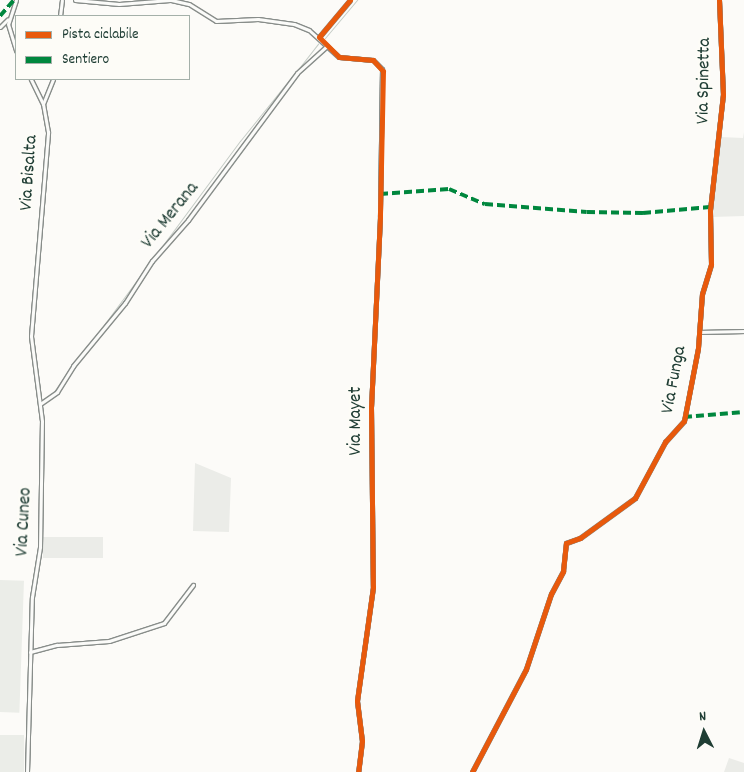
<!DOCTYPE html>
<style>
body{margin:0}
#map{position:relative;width:744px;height:772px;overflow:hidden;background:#fcfbf8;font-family:Dekko,sans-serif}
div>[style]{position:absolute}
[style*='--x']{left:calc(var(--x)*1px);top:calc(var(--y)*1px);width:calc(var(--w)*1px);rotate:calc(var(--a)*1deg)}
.built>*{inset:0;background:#ebede8;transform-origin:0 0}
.green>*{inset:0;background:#ebece8;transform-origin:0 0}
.stream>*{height:1px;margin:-0.5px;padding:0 0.5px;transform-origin:0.5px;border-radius:0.5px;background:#c5ccc6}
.roads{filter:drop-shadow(1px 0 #888d8a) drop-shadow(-1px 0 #888d8a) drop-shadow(0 1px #888d8a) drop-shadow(0 -1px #888d8a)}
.minor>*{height:3px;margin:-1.5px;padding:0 1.5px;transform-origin:1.5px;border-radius:1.5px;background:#fbfbf9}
.quiet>*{height:4px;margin-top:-2px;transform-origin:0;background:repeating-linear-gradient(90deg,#00873e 0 8px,transparent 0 12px)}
.cycleway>*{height:5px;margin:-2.5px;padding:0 2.5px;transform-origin:2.5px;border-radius:2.5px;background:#e8590c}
span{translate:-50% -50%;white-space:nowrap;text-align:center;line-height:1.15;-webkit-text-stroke:5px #fdfcf7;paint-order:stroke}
.street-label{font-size:19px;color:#1f3d34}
.legend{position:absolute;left:15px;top:15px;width:175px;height:65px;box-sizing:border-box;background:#fdfcf7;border:1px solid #a4b0a9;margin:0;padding:6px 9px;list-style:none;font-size:15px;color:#1f3d34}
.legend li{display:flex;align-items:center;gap:10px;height:25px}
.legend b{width:25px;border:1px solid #a4b0a9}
.north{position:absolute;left:679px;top:707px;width:50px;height:50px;-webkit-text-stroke:4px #fdfcf7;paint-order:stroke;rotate:355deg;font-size:14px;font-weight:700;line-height:20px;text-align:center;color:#1f3d34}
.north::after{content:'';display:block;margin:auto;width:18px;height:22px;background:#1f3d34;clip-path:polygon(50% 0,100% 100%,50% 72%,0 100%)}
</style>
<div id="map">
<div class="built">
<div style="left:0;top:580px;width:24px;height:132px;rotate:2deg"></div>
<div style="left:24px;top:735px;width:37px;height:24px;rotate:90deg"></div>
</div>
<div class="green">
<div style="clip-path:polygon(744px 132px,744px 216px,712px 217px,721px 137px,743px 138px)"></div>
<div style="clip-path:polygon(195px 463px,231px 478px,229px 532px,193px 531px)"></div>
<div style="left:43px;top:537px;width:60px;height:21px"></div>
<div style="clip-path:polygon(729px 758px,744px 763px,744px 772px,724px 772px)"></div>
</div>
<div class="stream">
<div style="--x:325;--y:38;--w:50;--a:-49.9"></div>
<div style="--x:296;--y:72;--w:36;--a:-52"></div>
<div style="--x:89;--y:345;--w:254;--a:-53.5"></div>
<div style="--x:240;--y:141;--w:85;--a:-51.2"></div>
<div style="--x:53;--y:393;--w:44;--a:-55.2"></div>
</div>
<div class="roads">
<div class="minor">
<div style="--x:16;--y:0;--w:25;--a:108"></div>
<div style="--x:8;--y:24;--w:28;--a:73"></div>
<div style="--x:75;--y:0;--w:44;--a:5.2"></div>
<div style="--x:119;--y:4;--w:51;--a:-4.5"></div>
<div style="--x:171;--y:0;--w:18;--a:13"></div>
<div style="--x:189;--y:4;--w:32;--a:32"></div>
<div style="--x:216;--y:21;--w:42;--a:-2.7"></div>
<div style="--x:258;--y:19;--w:36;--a:8"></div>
<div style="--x:294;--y:24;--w:16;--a:22"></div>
<div style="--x:309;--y:30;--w:40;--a:42"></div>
<div style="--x:339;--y:57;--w:34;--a:5"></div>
<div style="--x:373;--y:60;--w:13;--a:45"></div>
<div style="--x:382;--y:69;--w:148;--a:90.8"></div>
<div style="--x:380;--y:217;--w:190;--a:92.7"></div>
<div style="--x:371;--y:407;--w:180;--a:89.4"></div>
<div style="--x:373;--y:587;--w:115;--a:98"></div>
<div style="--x:357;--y:701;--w:40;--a:82.9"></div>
<div style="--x:362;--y:741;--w:31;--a:97"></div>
<div style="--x:60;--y:16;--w:16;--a:-83"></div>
<div style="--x:0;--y:27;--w:11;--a:-45"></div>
<div style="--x:319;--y:37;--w:48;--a:-50"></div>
<div style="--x:43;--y:104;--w:27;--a:-68"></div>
<div style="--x:699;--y:332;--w:45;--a:-1.3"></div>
<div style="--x:40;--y:404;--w:21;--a:-35"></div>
<div style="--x:57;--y:392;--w:31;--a:-58"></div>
<div style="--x:73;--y:366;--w:82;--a:-50.5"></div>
<div style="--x:125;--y:303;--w:50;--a:-57.3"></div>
<div style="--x:152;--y:261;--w:55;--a:-48.7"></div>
<div style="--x:188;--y:220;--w:183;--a:-53.4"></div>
<div style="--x:297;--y:73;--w:40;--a:-42"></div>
<div style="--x:30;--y:652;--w:28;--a:-15"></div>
<div style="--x:57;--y:645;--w:52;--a:-4.4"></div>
<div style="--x:109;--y:641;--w:58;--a:-18.1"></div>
<div style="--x:164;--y:623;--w:48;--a:-52.7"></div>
<div style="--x:27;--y:772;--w:175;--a:-88.4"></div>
<div style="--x:32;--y:597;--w:51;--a:-80.9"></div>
<div style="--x:40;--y:547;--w:126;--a:-89.1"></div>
<div style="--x:42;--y:421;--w:86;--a:-97.4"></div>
<div style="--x:31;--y:336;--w:205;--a:-85.2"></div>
<div style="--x:48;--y:132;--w:28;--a:-100"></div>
<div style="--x:43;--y:104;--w:28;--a:-116"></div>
<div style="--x:472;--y:772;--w:116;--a:-62.3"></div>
<div style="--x:526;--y:669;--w:79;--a:-71.6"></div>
<div style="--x:551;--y:594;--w:26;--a:-62"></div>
<div style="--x:563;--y:571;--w:28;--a:-84"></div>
<div style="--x:566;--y:543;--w:15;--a:-20"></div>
<div style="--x:580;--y:538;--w:68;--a:-36"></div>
<div style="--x:635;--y:498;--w:64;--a:-61.8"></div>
<div style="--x:665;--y:442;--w:28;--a:-48"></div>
<div style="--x:684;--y:421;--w:74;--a:-79.1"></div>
<div style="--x:698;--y:348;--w:54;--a:-85.8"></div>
<div style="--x:702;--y:294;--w:31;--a:-73"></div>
<div style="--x:711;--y:264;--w:54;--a:-91.1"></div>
<div style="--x:710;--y:210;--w:116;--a:-83.6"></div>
<div style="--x:723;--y:95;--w:95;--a:-92.4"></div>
</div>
</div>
<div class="quiet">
<div style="--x:0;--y:16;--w:21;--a:-49"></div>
<div style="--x:380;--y:194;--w:69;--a:-4.1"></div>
<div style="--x:449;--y:189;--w:39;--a:23"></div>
<div style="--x:485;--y:204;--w:102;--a:4.5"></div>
<div style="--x:587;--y:212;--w:56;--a:1"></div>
<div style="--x:643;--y:213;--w:67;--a:-5.1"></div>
<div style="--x:684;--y:417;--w:60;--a:-4.8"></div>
</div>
<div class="cycleway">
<div style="--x:350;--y:0;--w:48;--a:130"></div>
<div style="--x:319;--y:37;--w:28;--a:45"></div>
<div style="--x:339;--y:57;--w:34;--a:5"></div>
<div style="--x:373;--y:60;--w:15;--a:48"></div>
<div style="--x:383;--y:71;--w:146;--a:91.2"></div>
<div style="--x:380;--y:217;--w:190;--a:92.7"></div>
<div style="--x:371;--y:407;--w:180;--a:89.4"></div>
<div style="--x:373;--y:587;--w:115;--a:98"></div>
<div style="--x:357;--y:701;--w:40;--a:82.9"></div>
<div style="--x:362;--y:741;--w:31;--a:97"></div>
<div style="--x:472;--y:772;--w:116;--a:-62.3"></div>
<div style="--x:526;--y:669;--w:79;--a:-71.6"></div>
<div style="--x:551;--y:594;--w:26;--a:-62"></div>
<div style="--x:563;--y:571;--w:28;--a:-84"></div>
<div style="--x:566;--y:543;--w:15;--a:-20"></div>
<div style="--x:580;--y:538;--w:68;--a:-36"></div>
<div style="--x:635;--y:498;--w:64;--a:-61.8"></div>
<div style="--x:665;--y:442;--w:28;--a:-48"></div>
<div style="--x:684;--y:421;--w:74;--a:-79.1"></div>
<div style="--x:698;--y:348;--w:54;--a:-85.8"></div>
<div style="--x:702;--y:294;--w:31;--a:-73"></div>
<div style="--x:711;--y:264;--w:54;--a:-91.1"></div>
<div style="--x:710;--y:210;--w:116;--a:-83.6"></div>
<div style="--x:723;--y:95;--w:95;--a:-92.4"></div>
</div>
<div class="street-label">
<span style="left:705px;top:81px;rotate:-89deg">Via Spinetta</span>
<span style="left:30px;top:173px;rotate:-86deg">Via Bisalta</span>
<span style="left:171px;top:216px;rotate:-51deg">Via Merana</span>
<span style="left:675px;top:380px;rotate:-79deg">Via Funga</span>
<span style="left:357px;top:421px;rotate:-90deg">Via Mayet</span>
<span style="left:25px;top:522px;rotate:-87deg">Via Cuneo</span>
</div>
<ul class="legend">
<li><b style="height:6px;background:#e8590c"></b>Pista ciclabile</li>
<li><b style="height:6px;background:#00873e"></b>Sentiero</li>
</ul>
<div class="north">N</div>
</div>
